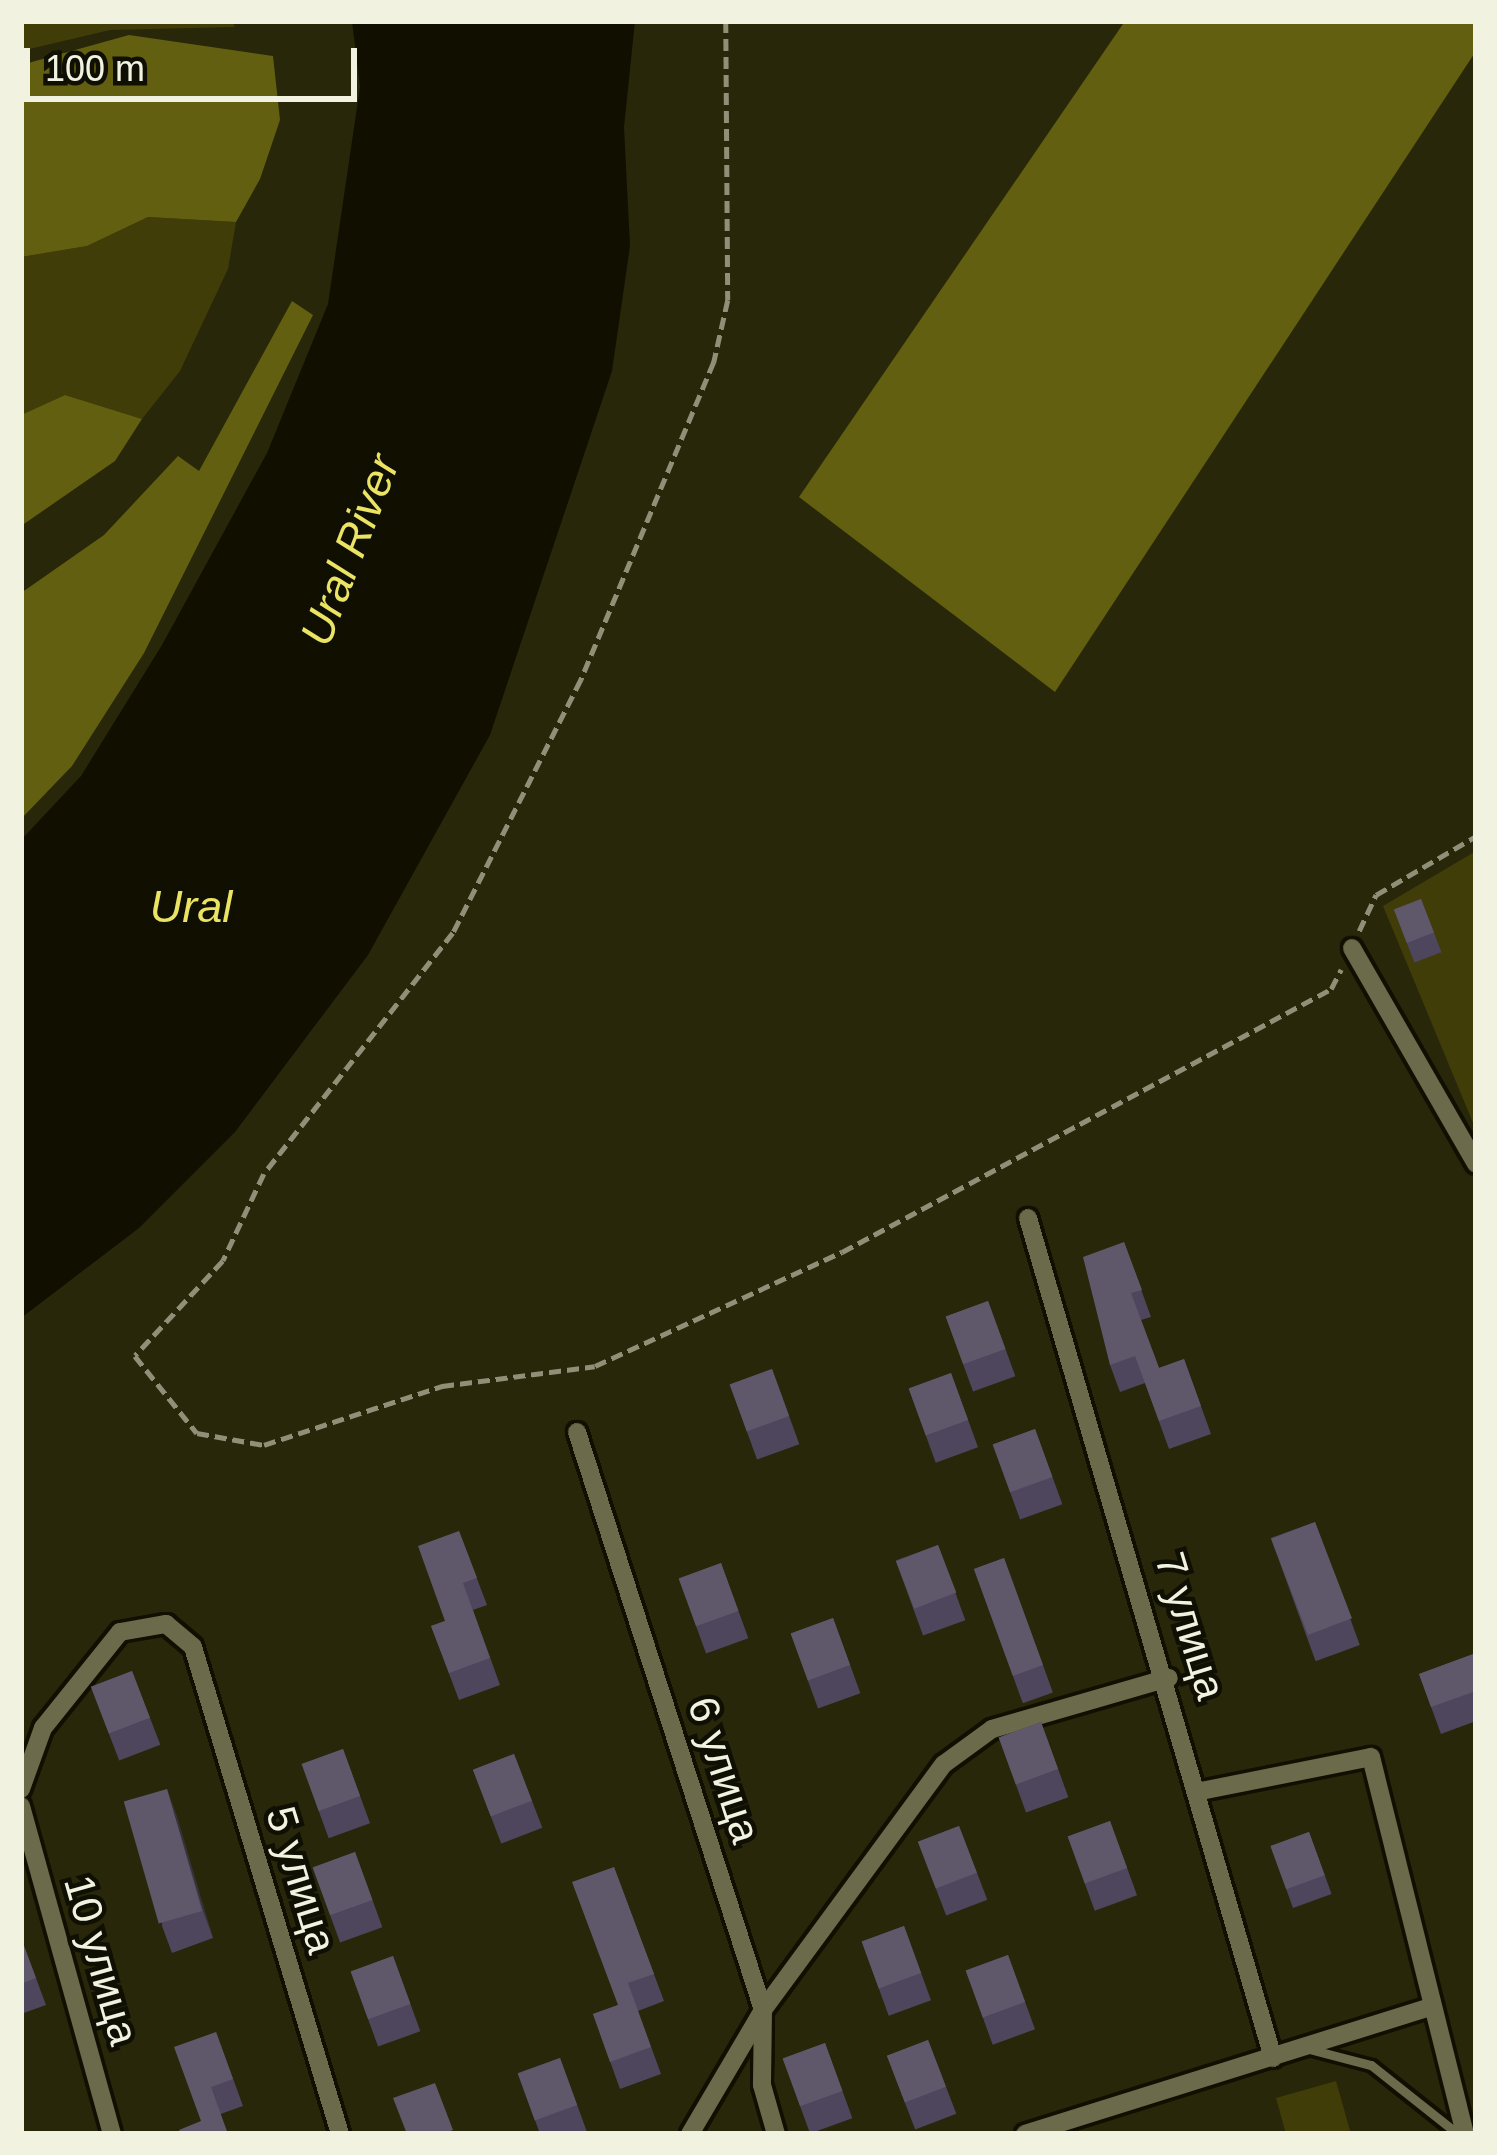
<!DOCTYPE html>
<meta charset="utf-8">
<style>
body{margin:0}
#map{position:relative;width:1497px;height:2155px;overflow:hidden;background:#282709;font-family:Helvetica,sans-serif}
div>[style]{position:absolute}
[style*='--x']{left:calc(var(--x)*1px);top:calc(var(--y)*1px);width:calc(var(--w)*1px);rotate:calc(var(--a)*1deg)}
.green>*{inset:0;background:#403d09}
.forest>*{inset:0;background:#635f10}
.water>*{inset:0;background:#110f00}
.path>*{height:4.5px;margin-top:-2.25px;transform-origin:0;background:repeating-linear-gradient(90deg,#908f78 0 12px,transparent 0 18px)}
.roads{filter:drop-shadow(3px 0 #110f00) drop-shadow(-3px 0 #110f00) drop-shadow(0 3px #110f00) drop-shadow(0 -3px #110f00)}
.lane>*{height:9px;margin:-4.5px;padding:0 4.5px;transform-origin:4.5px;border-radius:4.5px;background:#6b6a4b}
.street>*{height:18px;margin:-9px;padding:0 9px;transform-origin:9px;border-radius:9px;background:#6b6a4b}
.wall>*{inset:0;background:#4d465d;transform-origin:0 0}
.shaded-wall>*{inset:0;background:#373235}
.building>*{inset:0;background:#5f586b;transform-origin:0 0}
span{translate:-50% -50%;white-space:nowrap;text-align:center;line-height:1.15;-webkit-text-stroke:9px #100f04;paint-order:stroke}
.street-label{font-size:42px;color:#f2f2e1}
.water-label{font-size:45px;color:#eae363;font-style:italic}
.frame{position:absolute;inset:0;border:24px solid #f2f2e1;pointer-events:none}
.scale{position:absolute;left:24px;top:48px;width:333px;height:54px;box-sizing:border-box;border:6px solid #f2f2e1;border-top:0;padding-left:15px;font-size:36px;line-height:42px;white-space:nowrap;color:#f2f2e1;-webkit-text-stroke:9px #100f04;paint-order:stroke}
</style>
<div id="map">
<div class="green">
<div style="clip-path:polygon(21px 21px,232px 21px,235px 27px,110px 30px,21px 51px)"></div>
<div style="clip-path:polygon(148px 217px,236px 222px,228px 269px,180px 371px,142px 419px,65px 395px,21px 415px,21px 257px,87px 246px)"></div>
<div style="clip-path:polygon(1476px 851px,1476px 1130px,1383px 906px)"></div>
<div style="clip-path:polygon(1336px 2081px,1351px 2134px,1286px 2134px,1276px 2098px)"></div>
</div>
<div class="forest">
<div style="clip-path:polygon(1125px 21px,1476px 21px,1476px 51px,1055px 692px,799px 497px)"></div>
<div style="clip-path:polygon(129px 35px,273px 56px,280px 120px,260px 179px,236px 222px,148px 217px,87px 246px,21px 257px,21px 65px)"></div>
<div style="clip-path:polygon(292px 301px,313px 315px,144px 653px,72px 766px,21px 819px,21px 593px,104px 535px,178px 456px,199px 471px)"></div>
<div style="clip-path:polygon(65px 395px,142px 419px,115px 461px,21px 526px,21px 415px)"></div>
</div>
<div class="water">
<div style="clip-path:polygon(352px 21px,635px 21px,624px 127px,630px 246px,612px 371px,490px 735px,368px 955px,235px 1132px,139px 1228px,21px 1318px,21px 840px,81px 776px,162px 645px,267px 453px,328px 304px,360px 87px)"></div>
</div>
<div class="path">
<div style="--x:726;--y:21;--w:279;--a:89.6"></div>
<div style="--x:728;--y:300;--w:64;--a:102.7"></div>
<div style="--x:714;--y:362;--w:345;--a:112.7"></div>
<div style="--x:581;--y:680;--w:284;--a:116.8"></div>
<div style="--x:453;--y:933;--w:306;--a:128.1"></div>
<div style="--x:264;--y:1174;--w:96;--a:115.2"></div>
<div style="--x:223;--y:1261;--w:129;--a:132.8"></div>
<div style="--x:135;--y:1356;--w:99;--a:51.2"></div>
<div style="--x:197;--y:1433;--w:68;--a:10.2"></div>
<div style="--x:264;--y:1445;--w:188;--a:-18.3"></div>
<div style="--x:442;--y:1386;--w:154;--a:-7.4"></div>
<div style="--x:595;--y:1366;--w:272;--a:-24.8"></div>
<div style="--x:842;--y:1252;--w:555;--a:-28.27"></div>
<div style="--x:1331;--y:989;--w:22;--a:-63"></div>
<div style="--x:1359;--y:931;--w:40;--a:-65"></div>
<div style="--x:1376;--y:895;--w:116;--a:-30.5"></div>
</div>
<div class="roads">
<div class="lane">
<div style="--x:1309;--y:2049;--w:64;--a:14.5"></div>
<div style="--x:1371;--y:2065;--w:111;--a:38.4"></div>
</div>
<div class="street">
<div style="--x:1352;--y:948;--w:249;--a:60.1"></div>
<div style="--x:1028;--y:1218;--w:875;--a:73.74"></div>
<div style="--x:577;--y:1432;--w:607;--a:72.16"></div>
<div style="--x:763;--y:2010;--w:75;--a:90.8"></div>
<div style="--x:762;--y:2085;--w:51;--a:74.1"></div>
<div style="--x:21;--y:1789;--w:65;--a:-70.2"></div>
<div style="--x:43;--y:1728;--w:123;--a:-51.3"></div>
<div style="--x:120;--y:1632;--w:47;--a:-9.9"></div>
<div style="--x:166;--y:1624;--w:35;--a:40"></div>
<div style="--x:193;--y:1647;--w:509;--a:73.2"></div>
<div style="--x:1201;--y:1791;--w:173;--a:-11.3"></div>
<div style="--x:1371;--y:1757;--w:389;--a:76"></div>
<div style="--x:21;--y:1806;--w:340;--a:74.5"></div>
<div style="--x:690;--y:2134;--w:144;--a:-59.5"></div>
<div style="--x:763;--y:2010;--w:305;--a:-53.7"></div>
<div style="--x:944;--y:1764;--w:59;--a:-36.1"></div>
<div style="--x:992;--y:1729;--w:184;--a:-16.1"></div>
<div style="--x:1025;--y:2134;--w:425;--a:-17.4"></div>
</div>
</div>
<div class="wall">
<div style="left:1421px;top:899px;width:57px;height:29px;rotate:69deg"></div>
<div style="clip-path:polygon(1124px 1242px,1151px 1317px,1141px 1320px,1159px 1368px,1184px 1359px,1211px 1434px,1169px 1449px,1145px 1383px,1120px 1392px,1110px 1365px)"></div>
<div style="left:988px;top:1301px;width:80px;height:45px;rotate:70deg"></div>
<div style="left:772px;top:1369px;width:80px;height:45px;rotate:70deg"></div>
<div style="left:951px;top:1373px;width:79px;height:45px;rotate:70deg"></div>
<div style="left:1035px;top:1429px;width:80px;height:45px;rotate:70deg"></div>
<div style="left:1315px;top:1522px;width:131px;height:47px;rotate:70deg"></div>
<div style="clip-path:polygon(459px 1531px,487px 1605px,473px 1610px,500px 1685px,459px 1700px,431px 1626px,445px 1621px)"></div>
<div style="left:938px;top:1545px;width:80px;height:45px;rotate:70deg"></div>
<div style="left:1004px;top:1558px;width:143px;height:32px;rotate:70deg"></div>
<div style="left:721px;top:1563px;width:80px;height:45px;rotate:70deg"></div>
<div style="left:833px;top:1618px;width:80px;height:45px;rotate:70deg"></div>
<div style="clip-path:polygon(1476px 1653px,1476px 1721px,1441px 1734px,1419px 1674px)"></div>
<div style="left:132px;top:1671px;width:79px;height:44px;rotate:69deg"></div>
<div style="left:1041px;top:1722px;width:80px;height:45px;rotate:70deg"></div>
<div style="left:343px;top:1749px;width:79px;height:44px;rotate:70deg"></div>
<div style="left:514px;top:1754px;width:79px;height:44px;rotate:69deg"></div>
<div style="clip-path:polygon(167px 1789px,213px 1938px,172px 1953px,162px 1926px)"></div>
<div style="left:1110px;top:1821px;width:79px;height:45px;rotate:70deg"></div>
<div style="left:959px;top:1826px;width:79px;height:44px;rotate:69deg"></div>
<div style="left:1309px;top:1832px;width:66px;height:41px;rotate:70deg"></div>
<div style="left:355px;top:1852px;width:80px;height:45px;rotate:70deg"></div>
<div style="clip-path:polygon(614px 1867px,664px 2001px,638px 2011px,661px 2074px,620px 2089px,593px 2014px,618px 2005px)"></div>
<div style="left:904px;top:1926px;width:79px;height:45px;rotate:70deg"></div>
<div style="clip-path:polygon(21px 1938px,46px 2005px,21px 2014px)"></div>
<div style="left:1008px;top:1955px;width:79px;height:45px;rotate:70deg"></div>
<div style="left:393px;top:1956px;width:80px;height:45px;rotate:70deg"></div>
<div style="clip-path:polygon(216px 2032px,243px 2106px,201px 2121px)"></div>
<div style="left:928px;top:2040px;width:79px;height:44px;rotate:69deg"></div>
<div style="left:825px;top:2043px;width:80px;height:45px;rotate:70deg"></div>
<div style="clip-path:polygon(560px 2058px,587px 2132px,582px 2134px,540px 2134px,518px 2073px)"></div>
</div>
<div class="shaded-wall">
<div style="clip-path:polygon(167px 1789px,177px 1816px,213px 1938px,203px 1911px)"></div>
</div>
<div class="building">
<div style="left:1421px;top:899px;width:36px;height:29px;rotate:69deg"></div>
<div style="clip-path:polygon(1124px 1242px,1142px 1290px,1131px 1293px,1159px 1368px,1184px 1359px,1201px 1406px,1159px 1421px,1135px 1356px,1110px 1365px,1083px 1257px)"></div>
<div style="left:988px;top:1301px;width:51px;height:45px;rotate:70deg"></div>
<div style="left:772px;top:1369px;width:50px;height:45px;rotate:70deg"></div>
<div style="left:951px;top:1373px;width:50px;height:45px;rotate:70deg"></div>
<div style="left:1035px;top:1429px;width:51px;height:45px;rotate:70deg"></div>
<div style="left:1315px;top:1522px;width:103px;height:47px;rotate:69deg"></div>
<div style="clip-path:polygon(459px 1531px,477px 1578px,463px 1583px,490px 1658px,449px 1673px,431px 1626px,445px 1621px,418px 1546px)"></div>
<div style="left:938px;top:1545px;width:51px;height:45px;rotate:69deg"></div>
<div style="left:1004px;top:1558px;width:114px;height:32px;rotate:70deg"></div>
<div style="left:721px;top:1563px;width:51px;height:45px;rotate:70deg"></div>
<div style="left:833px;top:1618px;width:50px;height:45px;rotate:70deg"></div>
<div style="clip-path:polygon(1476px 1653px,1476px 1691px,1431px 1707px,1419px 1674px)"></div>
<div style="left:132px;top:1671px;width:50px;height:44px;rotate:69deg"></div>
<div style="left:1041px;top:1722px;width:50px;height:45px;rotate:70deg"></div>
<div style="left:343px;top:1749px;width:50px;height:44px;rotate:70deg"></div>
<div style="left:514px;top:1754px;width:50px;height:44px;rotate:69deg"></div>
<div style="left:167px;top:1789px;width:127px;height:45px;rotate:74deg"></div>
<div style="left:1110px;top:1821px;width:50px;height:45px;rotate:70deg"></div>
<div style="left:959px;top:1826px;width:50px;height:44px;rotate:69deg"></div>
<div style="left:1309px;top:1832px;width:46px;height:41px;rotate:70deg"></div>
<div style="left:355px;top:1852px;width:51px;height:45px;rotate:70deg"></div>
<div style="clip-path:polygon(614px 1867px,654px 1974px,628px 1983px,651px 2047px,610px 2062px,593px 2014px,618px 2005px,572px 1882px)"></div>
<div style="left:904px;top:1926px;width:50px;height:45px;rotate:70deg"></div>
<div style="clip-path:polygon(21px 1938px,36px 1978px,21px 1984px)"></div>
<div style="left:1008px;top:1955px;width:50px;height:45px;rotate:70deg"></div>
<div style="left:393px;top:1956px;width:51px;height:45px;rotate:70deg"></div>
<div style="clip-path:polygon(216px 2032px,233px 2079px,211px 2087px,228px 2134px,181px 2134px,179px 2130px,201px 2121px,174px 2047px)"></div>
<div style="left:928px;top:2040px;width:50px;height:44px;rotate:69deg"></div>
<div style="left:825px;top:2043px;width:51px;height:45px;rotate:70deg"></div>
<div style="left:560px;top:2058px;width:50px;height:45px;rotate:70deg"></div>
<div style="clip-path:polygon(435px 2083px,453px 2130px,442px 2134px,407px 2134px,393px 2098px)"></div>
</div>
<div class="street-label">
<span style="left:1190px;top:1626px;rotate:73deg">7 улица</span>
<span style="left:724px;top:1770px;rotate:72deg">6 улица</span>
<span style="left:301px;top:1880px;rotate:73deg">5 улица</span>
<span style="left:101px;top:1960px;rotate:74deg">10 улица</span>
</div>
<div class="water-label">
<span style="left:350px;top:550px;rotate:-69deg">Ural River</span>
<span style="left:191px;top:907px">Ural</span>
</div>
<div class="frame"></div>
<div class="scale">100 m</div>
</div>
